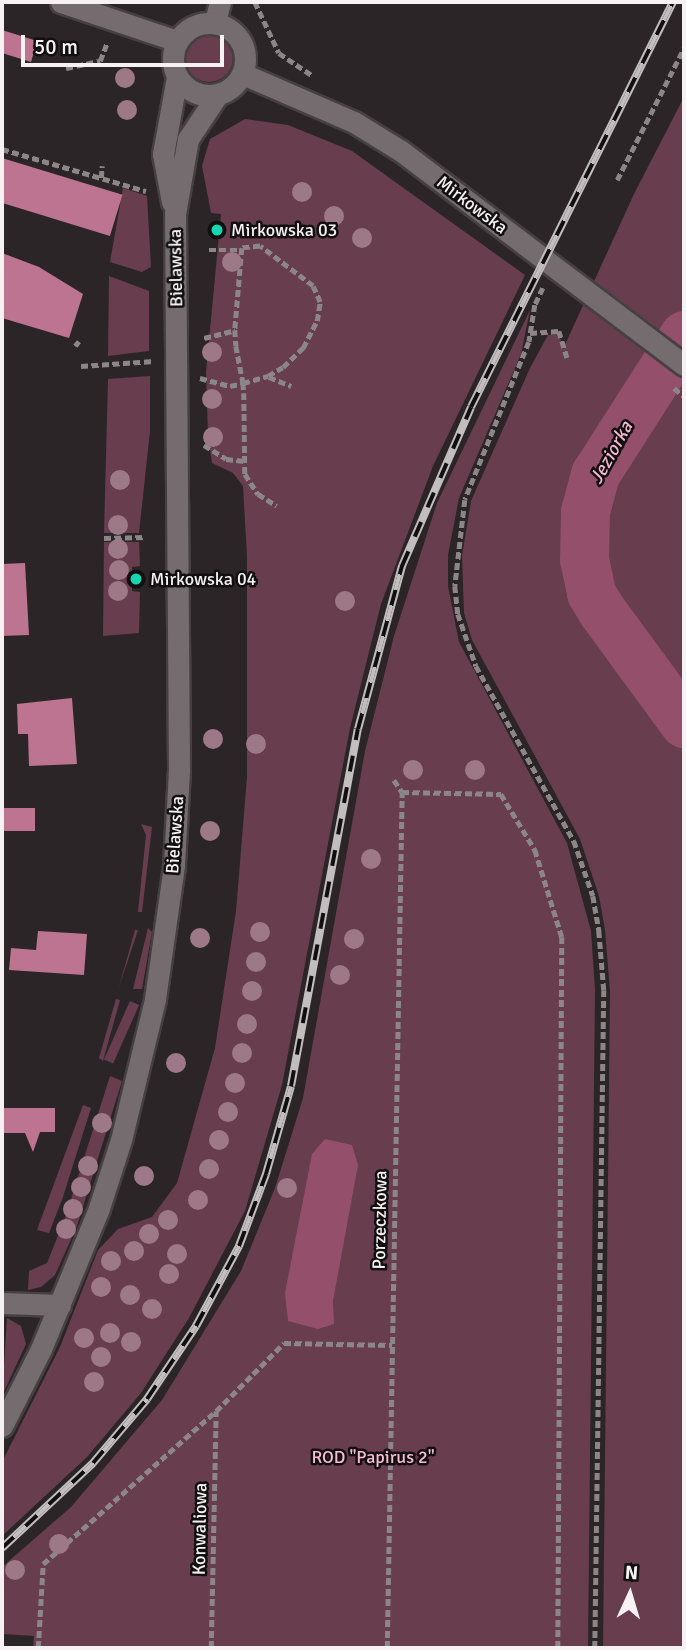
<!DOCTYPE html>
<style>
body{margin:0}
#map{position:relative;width:686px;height:1650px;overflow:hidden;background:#2c2528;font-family:Signika,sans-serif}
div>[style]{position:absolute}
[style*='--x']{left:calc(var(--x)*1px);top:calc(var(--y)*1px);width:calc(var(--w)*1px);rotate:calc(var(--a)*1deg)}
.green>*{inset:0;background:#683d4e;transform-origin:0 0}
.round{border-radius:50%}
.water>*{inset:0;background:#944f6b}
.river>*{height:49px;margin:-24.5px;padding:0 24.5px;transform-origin:24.5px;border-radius:24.5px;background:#944f6b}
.building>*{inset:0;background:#bc7490;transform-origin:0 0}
.path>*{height:4.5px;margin-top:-2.25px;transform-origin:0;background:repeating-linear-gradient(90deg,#8c8688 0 7px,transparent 0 10.5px)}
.roads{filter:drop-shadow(2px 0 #464042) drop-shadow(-2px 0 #464042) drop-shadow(0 2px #464042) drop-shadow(0 -2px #464042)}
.minor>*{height:21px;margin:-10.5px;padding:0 10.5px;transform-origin:10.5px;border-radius:10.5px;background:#746c6f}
.minor>.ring{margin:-10.5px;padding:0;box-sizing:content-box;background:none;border:21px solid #746c6f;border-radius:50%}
.rail>*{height:8px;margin-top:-4px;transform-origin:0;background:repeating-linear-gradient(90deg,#120f10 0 16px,#c2bebf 0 32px);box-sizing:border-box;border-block:2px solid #c2bebf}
.trees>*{width:20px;height:20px;margin:-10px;border-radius:50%;background:#9d7886}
.dots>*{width:19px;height:19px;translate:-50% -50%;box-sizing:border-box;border:4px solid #120f10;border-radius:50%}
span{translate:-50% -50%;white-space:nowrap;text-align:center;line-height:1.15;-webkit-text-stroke:5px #120f10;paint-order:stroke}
.street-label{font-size:18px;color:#f6f2f3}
.poi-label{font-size:18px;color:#f6f2f3}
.left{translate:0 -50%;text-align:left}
.park-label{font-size:18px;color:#fabcd3}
.water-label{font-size:19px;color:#f6b8cf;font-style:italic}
.frame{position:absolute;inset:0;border:4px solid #f6f2f3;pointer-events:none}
.north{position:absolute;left:595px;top:1559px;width:70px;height:70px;-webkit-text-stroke:5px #120f10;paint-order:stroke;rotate:4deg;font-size:19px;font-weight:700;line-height:28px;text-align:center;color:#f6f2f3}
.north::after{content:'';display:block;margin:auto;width:24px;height:32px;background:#f6f2f3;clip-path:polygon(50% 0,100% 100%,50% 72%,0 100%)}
.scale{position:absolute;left:21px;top:35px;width:203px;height:32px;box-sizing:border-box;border:4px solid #f6f2f3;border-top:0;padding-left:9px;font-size:21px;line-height:24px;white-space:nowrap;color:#f6f2f3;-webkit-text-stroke:5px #120f10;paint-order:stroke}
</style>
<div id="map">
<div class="green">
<div class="round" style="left:185px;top:34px;width:48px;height:48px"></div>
<div style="clip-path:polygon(684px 97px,684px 1648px,603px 1648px,610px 991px,605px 930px,599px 896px,580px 839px,472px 640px,464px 613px,462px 556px,471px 501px,530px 368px,548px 335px,559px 334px,563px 349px,634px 194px)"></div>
<div style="clip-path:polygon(245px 119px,288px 125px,352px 151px,525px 275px,433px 466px,381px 604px,350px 728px,282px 1085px,245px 1211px,189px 1318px,141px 1393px,87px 1457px,2px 1536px,2px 1462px,60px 1347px,98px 1250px,118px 1229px,152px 1217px,177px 1183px,215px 1048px,236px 911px,247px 777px,247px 556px,243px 486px,233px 473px,212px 463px,208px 436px,206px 372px,221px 214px,211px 213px,202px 166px,210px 139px)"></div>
<div style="clip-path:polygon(123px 188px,147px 196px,151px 267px,142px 272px,110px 262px)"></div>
<div style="clip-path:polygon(109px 276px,149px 291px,149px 351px,108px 356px)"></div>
<div style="clip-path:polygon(530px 310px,521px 354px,459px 498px,448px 555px,448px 586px,459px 642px,567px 843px,591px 931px,595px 990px,588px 1648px,33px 1648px,34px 1636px,2px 1634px,2px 1567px,71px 1507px,162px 1400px,241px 1271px,275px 1188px,303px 1098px,365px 751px,394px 636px,437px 503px)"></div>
<div style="clip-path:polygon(150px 376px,150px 431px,139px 533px,104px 533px,108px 379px)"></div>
<div style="clip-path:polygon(104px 542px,139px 542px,140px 566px,132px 567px,132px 591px,140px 592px,139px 633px,103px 636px)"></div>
<div style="clip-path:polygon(141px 824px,152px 827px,142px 912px,138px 912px,146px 835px)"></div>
<div style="clip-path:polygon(148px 928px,152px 932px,142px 989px,133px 989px)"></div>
<div style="clip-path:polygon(135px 930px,138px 930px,119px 987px)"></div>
<div style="clip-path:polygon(116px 999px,120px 1000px,103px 1061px,99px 1058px)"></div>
<div style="left:130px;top:1001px;width:10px;height:64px;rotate:24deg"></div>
<div style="clip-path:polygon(110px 1076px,122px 1081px,77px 1226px,55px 1275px,41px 1287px,28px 1290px,29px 1271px,47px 1263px,64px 1221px)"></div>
<div style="clip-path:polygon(83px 1105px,91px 1108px,63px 1197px,49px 1233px,37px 1230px)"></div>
<div style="clip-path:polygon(7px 1318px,21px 1326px,26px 1344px,2px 1396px)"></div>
</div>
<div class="water">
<div style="clip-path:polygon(325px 1139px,352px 1145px,358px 1165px,333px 1301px,334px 1324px,318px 1329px,288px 1321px,285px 1293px,312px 1154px)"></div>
</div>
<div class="river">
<div style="--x:684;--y:335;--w:165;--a:122.6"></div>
<div style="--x:595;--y:474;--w:39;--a:105"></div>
<div style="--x:585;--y:512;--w:47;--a:91.2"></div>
<div style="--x:584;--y:559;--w:35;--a:78"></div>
<div style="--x:591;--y:593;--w:21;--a:59"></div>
<div style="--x:602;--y:611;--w:139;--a:53.8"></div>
</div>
<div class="building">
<div style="clip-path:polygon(2px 30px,37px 41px,31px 62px,2px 53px)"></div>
<div style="left:2px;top:158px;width:126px;height:43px;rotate:17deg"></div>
<div style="clip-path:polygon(2px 253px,39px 267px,83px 294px,69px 338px,2px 318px)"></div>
<div style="clip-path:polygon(25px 563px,29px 635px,2px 636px,2px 564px)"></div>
<div style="clip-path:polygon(72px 698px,77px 764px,29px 766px,28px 734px,18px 734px,17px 704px)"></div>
<div style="left:35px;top:808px;width:23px;height:33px;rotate:90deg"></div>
<div style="clip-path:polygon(38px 931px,87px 934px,84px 975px,9px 970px,11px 948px,36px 950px)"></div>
<div style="clip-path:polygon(2px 1108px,55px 1108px,55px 1132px,40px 1132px,33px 1152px,25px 1133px,2px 1133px)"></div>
</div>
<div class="path">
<div style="--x:255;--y:2;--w:56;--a:64.8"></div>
<div style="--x:279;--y:53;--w:41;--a:34.1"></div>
<div style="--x:66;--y:68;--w:35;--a:-12"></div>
<div style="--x:100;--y:61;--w:19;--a:-69"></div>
<div style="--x:2;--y:149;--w:150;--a:16.3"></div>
<div style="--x:101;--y:178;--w:12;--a:-85"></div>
<div style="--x:617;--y:180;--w:148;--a:-63.1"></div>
<div style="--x:209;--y:250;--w:32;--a:0"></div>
<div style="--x:543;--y:288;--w:19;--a:115"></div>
<div style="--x:535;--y:305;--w:37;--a:99"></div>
<div style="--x:529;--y:342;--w:170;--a:112.1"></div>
<div style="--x:465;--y:500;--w:87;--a:96.6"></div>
<div style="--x:455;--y:586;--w:28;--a:84"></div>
<div style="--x:458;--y:614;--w:55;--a:70.9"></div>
<div style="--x:476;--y:666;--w:201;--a:60.8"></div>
<div style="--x:574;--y:841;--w:58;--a:70.9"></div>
<div style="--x:593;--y:896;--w:36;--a:80"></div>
<div style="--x:599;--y:931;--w:59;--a:85.2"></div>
<div style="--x:604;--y:990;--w:658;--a:90.78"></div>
<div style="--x:530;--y:333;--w:29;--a:-4"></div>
<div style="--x:559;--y:331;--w:28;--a:73"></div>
<div style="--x:204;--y:338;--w:32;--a:-14"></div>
<div style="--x:75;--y:346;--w:6;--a:-51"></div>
<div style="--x:81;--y:366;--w:73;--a:-3.9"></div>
<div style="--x:269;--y:377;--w:24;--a:22"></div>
<div style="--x:200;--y:378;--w:31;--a:15"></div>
<div style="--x:230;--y:386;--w:13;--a:-13"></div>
<div style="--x:243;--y:383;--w:26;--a:-16"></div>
<div style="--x:268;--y:376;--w:17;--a:-31"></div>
<div style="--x:283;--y:367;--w:28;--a:-44"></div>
<div style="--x:303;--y:348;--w:30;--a:-63"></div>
<div style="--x:317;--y:321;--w:19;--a:-81"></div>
<div style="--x:320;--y:302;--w:17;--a:-114"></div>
<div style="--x:313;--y:286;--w:66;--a:-143"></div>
<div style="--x:260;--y:246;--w:18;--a:174"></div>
<div style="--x:242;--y:248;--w:82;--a:94.9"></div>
<div style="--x:235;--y:330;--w:16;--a:86"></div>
<div style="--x:236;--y:346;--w:38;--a:79"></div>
<div style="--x:243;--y:383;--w:10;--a:84"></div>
<div style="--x:244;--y:393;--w:81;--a:89.3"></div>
<div style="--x:245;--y:474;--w:24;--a:57"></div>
<div style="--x:258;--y:494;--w:22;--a:32"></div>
<div style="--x:674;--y:388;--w:13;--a:39"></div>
<div style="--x:204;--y:445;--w:26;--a:32"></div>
<div style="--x:226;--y:459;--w:19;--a:6"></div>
<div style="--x:104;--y:538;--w:42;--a:-1.4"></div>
<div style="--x:394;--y:780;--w:14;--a:56"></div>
<div style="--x:402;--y:792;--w:99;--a:1.2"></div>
<div style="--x:501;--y:794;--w:66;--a:58.7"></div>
<div style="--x:535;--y:850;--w:91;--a:72.8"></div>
<div style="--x:562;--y:937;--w:711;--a:90.32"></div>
<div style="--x:38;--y:1648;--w:84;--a:-86.6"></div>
<div style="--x:43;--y:1564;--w:231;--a:-41.5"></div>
<div style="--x:216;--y:1411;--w:96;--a:-45"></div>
<div style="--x:284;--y:1343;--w:108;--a:1.1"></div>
<div style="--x:211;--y:1648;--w:237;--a:-88.8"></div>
<div style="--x:387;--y:1648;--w:856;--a:-89"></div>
</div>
<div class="roads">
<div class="minor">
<div style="--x:61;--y:2;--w:122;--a:18.6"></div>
<div style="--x:215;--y:22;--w:21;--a:-76"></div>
<div class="ring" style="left:173px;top:23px;width:51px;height:51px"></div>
<div style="--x:243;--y:74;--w:121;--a:23.4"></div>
<div style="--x:354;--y:122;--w:55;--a:31.7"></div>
<div style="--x:401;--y:151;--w:355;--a:37.1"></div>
<div style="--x:172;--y:202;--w:49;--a:-100.6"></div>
<div style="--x:163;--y:154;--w:78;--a:-79.7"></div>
<div style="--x:2;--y:1303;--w:58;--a:2"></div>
<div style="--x:2;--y:1426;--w:86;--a:-63.1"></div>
<div style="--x:41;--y:1349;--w:152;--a:-67.6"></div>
<div style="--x:99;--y:1208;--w:71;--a:-72.1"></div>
<div style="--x:121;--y:1140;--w:145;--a:-76.4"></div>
<div style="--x:155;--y:999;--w:135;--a:-81.9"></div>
<div style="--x:174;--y:865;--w:95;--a:-87"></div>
<div style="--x:179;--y:770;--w:556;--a:-90.41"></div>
<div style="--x:175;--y:214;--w:76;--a:-80.2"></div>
<div style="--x:188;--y:139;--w:54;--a:-56.3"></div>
</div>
</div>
<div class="rail">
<div style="--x:2;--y:1548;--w:125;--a:-43"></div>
<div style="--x:93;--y:1463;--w:84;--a:-49.8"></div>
<div style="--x:147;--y:1399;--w:88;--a:-56.1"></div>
<div style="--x:196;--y:1326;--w:91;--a:-61.7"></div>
<div style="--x:239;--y:1246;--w:77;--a:-69.4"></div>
<div style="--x:266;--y:1174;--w:91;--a:-74.1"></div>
<div style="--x:291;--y:1086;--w:363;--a:-79.4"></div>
<div style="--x:358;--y:729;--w:169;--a:-74.9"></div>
<div style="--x:402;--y:566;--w:173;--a:-66.5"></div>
<div style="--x:471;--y:407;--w:453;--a:-63.5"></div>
</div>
<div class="trees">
<div style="left:125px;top:78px"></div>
<div style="left:127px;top:110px"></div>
<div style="left:302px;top:192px"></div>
<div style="left:334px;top:216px"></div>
<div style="left:362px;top:238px"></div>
<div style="left:232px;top:262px"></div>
<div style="left:212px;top:352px"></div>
<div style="left:212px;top:399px"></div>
<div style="left:213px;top:437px"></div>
<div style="left:120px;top:480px"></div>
<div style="left:118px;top:525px"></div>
<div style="left:118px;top:549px"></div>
<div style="left:119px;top:570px"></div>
<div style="left:118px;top:591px"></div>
<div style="left:345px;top:601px"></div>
<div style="left:213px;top:739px"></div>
<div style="left:256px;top:744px"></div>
<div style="left:413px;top:770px"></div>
<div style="left:475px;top:770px"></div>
<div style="left:210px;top:831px"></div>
<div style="left:371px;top:859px"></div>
<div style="left:260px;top:932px"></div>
<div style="left:200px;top:938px"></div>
<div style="left:354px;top:939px"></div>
<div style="left:256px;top:962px"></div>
<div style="left:340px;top:975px"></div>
<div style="left:252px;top:991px"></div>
<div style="left:247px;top:1024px"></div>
<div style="left:242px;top:1053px"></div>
<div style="left:176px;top:1063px"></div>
<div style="left:235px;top:1083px"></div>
<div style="left:228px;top:1112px"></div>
<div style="left:102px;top:1123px"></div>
<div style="left:219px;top:1140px"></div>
<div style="left:88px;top:1166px"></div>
<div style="left:209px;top:1169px"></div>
<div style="left:144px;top:1176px"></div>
<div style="left:81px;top:1187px"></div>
<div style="left:287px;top:1188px"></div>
<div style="left:198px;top:1200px"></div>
<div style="left:73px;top:1209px"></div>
<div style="left:168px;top:1220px"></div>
<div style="left:66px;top:1229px"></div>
<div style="left:149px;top:1234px"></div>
<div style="left:134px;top:1251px"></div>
<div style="left:177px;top:1254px"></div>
<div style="left:111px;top:1261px"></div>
<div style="left:169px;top:1274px"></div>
<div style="left:101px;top:1287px"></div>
<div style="left:130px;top:1295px"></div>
<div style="left:152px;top:1309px"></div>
<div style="left:110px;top:1333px"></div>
<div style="left:84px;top:1338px"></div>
<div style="left:131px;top:1342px"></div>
<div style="left:101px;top:1357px"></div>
<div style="left:94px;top:1382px"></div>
<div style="left:59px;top:1544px"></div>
<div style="left:15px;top:1570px"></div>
</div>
<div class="dots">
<div style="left:217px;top:230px;background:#18d5b2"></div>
<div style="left:136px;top:579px;background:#18d5b2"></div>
</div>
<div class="street-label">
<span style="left:472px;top:205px;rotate:37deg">Mirkowska</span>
<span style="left:176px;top:268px;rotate:-91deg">Bielawska</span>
<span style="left:175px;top:835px;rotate:-86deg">Bielawska</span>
<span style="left:380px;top:1220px;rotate:-89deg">Porzeczkowa</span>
<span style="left:200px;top:1529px;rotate:-89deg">Konwaliowa</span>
</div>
<div class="poi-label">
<span class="left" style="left:231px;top:230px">Mirkowska 03</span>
<span class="left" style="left:150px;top:579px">Mirkowska 04</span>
</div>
<div class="park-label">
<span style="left:373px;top:1457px">ROD "Papirus 2"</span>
</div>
<div class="water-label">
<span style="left:612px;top:453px;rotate:-61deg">Jeziorka</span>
</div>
<div class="frame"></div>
<div class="north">N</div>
<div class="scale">50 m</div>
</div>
